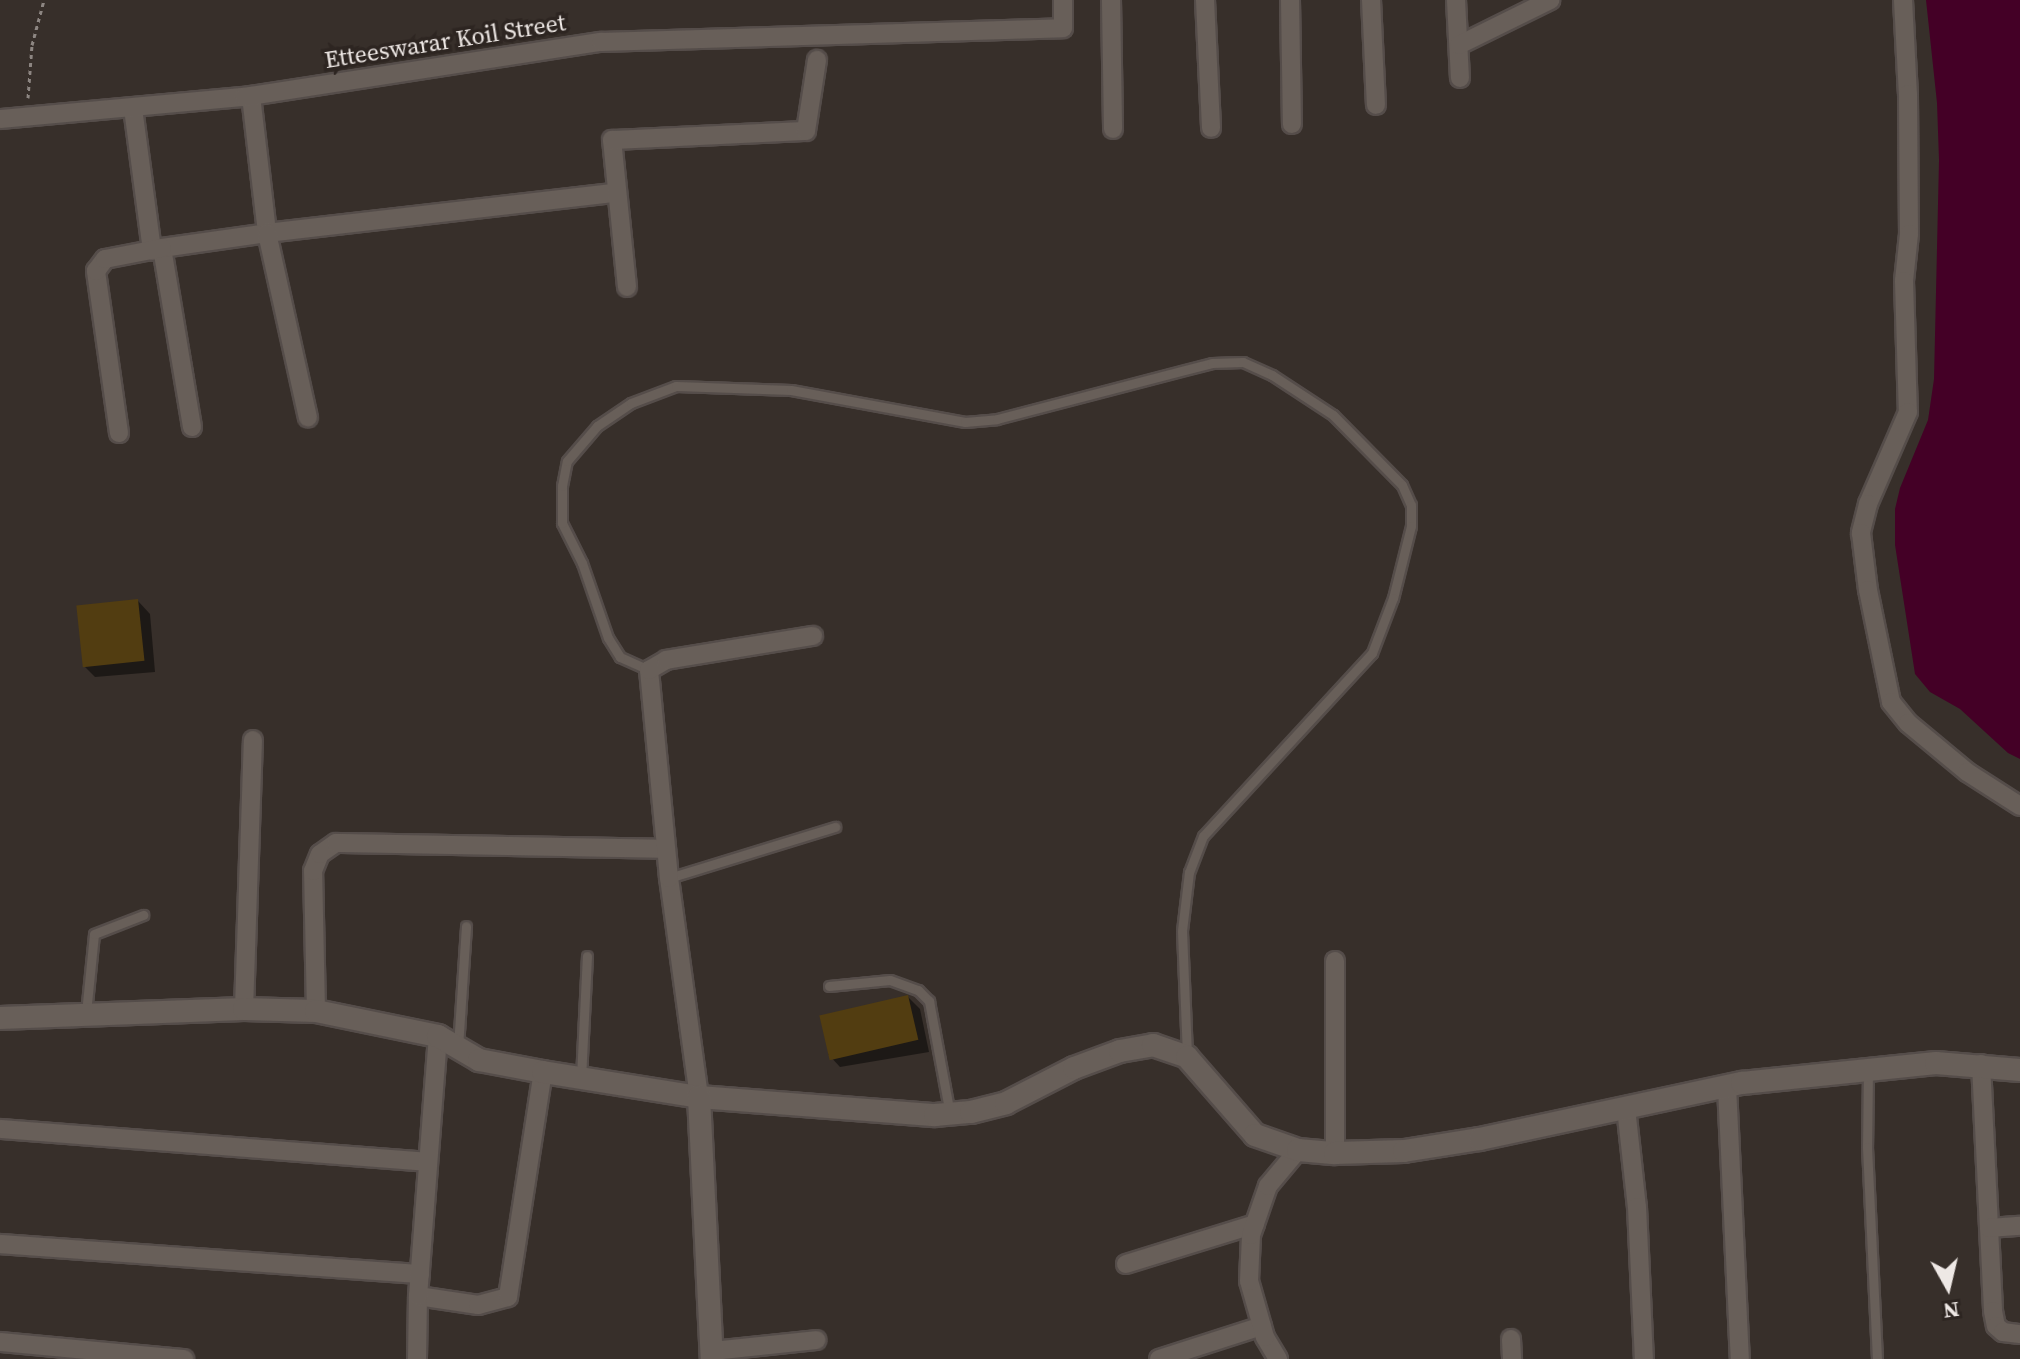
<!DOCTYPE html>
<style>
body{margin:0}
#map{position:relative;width:2020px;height:1359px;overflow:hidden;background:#372f2a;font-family:"Source Serif 4",serif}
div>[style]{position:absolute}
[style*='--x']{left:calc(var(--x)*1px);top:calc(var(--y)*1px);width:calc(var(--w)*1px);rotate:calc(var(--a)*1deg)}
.water>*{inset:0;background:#440026}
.shadow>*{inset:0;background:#0007}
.building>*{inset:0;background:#523d11;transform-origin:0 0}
.path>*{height:3px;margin-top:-1.5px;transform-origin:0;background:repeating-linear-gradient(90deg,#8d8682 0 4px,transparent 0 8px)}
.roads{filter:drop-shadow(2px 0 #554d4a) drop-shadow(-2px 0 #554d4a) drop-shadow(0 2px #554d4a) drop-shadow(0 -2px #554d4a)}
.service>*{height:9px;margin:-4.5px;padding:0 4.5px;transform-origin:4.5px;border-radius:4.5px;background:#685f59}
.minor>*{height:18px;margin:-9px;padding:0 9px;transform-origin:9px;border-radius:9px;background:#685f59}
.tertiary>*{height:22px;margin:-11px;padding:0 11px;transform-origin:11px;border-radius:11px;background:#685f59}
span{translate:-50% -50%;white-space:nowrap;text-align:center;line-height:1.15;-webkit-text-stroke:7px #2d2521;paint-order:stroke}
.street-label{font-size:24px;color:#eee8e5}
.north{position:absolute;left:1908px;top:1247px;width:80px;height:80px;-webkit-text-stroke:6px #2d2521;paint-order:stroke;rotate:172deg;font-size:22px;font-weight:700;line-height:32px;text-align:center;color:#eee8e5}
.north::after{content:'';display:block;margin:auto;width:28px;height:36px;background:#eee8e5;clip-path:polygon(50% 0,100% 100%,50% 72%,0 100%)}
</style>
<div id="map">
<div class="water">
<div style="clip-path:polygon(1926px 0,2020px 0,2020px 759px,2008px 753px,1960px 709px,1930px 692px,1915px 674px,1895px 545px,1895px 509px,1900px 488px,1928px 420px,1934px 379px,1939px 160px,1937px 103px)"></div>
</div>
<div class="shadow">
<div style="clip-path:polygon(138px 601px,150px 614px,155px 672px,95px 677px,83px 665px)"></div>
<div style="clip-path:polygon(908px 997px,920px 1009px,929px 1052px,840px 1067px,828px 1054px)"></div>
</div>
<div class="building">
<div style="left:138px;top:599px;width:62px;height:62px;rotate:84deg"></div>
<div style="left:908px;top:995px;width:46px;height:91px;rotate:77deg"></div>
</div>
<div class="path">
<div style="--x:28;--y:98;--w:53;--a:-85.7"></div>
<div style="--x:32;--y:45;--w:47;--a:-75.1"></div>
</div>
<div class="roads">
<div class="service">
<div style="--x:649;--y:670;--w:32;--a:-156"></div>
<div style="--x:620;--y:657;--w:22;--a:-122"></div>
<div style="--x:608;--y:638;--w:79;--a:-109.1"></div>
<div style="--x:582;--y:563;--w:45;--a:-116.6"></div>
<div style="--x:562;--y:523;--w:37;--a:-90"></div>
<div style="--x:562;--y:486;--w:25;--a:-79"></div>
<div style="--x:567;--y:461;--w:46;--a:-49.4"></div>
<div style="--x:597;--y:426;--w:41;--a:-34.1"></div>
<div style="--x:631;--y:403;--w:48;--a:-20.7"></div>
<div style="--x:676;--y:386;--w:115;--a:2"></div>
<div style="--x:791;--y:390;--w:177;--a:10.4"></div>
<div style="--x:965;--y:422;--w:32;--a:-5"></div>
<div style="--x:997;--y:419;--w:222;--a:-14.6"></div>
<div style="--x:1212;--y:363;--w:31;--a:-2"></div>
<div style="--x:1243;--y:362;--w:32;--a:24"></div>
<div style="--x:1272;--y:375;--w:73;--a:33.3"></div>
<div style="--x:1333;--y:415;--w:98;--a:45.4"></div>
<div style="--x:1402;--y:485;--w:22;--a:66"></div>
<div style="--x:1411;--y:505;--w:21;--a:90"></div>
<div style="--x:1411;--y:526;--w:74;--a:104"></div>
<div style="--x:1393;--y:598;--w:59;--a:110.9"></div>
<div style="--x:1372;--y:653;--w:249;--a:132.7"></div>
<div style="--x:1203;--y:836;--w:39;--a:111"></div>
<div style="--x:1189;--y:872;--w:59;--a:96.8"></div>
<div style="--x:1182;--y:931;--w:125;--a:87.7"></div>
<div style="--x:669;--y:878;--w:174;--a:-17.1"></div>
<div style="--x:829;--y:986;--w:61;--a:-5.6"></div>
<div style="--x:890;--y:980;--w:30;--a:20"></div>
<div style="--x:918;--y:990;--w:16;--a:45"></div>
<div style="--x:929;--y:1001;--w:115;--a:79.5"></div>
<div style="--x:86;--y:1013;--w:79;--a:-84.2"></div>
<div style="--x:94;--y:934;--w:53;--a:-21.2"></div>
<div style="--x:458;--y:1047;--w:121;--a:-86.2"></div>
<div style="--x:1868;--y:1070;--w:77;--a:90.7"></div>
<div style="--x:1867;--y:1147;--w:212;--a:87.3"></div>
<div style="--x:581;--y:1078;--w:122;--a:-87.2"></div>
</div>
<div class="minor">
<div style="--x:1111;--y:0;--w:129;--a:89.1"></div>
<div style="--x:1205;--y:0;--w:128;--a:87.3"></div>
<div style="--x:1290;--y:0;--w:124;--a:89.1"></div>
<div style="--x:1371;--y:0;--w:105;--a:87.3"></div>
<div style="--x:1456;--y:0;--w:78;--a:87.1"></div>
<div style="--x:1903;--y:0;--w:94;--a:87"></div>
<div style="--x:1908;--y:94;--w:140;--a:89.6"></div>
<div style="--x:1909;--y:234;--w:47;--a:96.1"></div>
<div style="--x:1904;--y:281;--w:131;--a:88.3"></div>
<div style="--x:1908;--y:412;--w:100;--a:113.5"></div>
<div style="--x:1868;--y:504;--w:30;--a:104"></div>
<div style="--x:1861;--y:533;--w:57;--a:83"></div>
<div style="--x:1868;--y:590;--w:114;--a:78.4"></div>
<div style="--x:1891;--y:702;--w:27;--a:51"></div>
<div style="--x:1908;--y:723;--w:77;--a:39.7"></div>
<div style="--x:1967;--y:772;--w:63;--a:32.7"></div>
<div style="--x:1459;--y:45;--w:102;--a:-26.3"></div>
<div style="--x:251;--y:96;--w:138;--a:83.3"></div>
<div style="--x:267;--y:233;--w:350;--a:-6.6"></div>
<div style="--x:133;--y:108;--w:144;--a:82.4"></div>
<div style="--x:0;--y:119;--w:245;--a:-5.2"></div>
<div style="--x:244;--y:97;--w:361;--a:-8.8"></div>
<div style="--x:601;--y:42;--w:462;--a:-1.7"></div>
<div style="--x:1063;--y:28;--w:28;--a:-90"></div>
<div style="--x:627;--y:287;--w:148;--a:-95.8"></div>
<div style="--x:612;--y:140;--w:194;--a:-2.7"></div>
<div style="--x:806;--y:131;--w:72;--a:-81.2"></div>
<div style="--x:192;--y:427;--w:181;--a:-99.5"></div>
<div style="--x:162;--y:248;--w:106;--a:-8.1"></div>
<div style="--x:267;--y:233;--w:189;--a:77.5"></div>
<div style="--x:119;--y:433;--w:164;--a:-98.1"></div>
<div style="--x:96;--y:271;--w:15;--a:-53"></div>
<div style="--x:105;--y:259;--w:58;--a:-10.9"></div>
<div style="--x:1335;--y:961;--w:192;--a:90"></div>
<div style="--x:244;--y:1009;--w:269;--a:-88.1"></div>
<div style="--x:316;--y:1011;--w:140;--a:-91.2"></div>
<div style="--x:313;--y:871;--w:18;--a:-68"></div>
<div style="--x:320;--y:854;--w:19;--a:-35"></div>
<div style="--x:336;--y:843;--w:330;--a:1"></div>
<div style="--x:1981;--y:1064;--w:247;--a:87.2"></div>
<div style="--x:1993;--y:1311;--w:15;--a:79"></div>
<div style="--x:1996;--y:1326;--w:9;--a:41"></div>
<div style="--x:2003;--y:1332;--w:17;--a:7"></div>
<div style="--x:1727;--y:1087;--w:272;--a:87.3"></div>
<div style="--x:699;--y:1097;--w:221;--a:-97.8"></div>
<div style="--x:669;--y:878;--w:209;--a:-95.5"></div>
<div style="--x:649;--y:670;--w:20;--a:-30"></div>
<div style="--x:666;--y:660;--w:149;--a:-9.3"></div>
<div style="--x:1626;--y:1108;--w:100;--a:83.7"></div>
<div style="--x:1637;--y:1207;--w:152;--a:87.4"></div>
<div style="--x:0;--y:1129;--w:428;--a:4.4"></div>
<div style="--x:1989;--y:1228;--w:31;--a:-4"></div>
<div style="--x:0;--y:1244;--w:421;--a:4.1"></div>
<div style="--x:1126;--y:1264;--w:135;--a:-17.2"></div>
<div style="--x:418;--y:1296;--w:61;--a:8.5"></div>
<div style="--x:478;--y:1305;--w:31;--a:-15"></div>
<div style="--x:508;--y:1297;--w:228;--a:-81.2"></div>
<div style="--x:1511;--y:1339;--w:20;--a:87"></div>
<div style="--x:0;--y:1342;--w:185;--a:5.3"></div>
<div style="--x:712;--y:1351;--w:105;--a:-6"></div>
<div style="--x:417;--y:1359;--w:63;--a:-89.1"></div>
<div style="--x:418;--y:1296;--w:261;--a:-85.6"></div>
<div style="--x:1159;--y:1359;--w:108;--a:-17.8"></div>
<div style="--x:1278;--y:1359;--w:26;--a:-121"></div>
<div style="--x:1265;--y:1337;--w:58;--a:-105.9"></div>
<div style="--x:1249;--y:1281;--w:46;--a:-87.5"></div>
<div style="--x:1251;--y:1235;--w:52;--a:-70.9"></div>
<div style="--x:1268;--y:1186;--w:47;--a:-50.2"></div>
</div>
<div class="tertiary">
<div style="--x:0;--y:1018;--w:244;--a:-2.1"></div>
<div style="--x:244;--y:1009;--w:72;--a:1.6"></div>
<div style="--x:316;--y:1011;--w:125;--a:11.6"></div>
<div style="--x:438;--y:1036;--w:48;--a:30.3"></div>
<div style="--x:479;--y:1060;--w:65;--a:10.6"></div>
<div style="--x:543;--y:1072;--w:158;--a:9.1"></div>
<div style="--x:699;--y:1097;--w:237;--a:4.4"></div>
<div style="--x:935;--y:1115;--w:36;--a:-5"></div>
<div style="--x:971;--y:1112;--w:36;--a:-14"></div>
<div style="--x:1006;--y:1103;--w:76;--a:-27.2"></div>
<div style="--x:1074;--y:1068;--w:49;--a:-20.3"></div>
<div style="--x:1120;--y:1051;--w:34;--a:-10"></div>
<div style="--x:1153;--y:1045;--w:36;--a:19"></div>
<div style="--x:1187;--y:1057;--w:103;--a:48.9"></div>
<div style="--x:1255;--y:1135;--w:46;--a:19.2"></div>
<div style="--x:1298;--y:1150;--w:37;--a:5"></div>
<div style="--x:1335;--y:1153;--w:69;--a:-1.7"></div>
<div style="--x:1404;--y:1151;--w:77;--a:-9"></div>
<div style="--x:1480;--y:1139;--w:268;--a:-12.1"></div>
<div style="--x:1742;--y:1083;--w:195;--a:-5.9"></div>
<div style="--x:1936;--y:1063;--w:84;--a:4.8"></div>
<div style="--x:699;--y:1097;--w:262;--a:87.2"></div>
</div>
</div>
<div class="street-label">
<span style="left:445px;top:41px;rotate:-9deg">Etteeswarar Koil Street</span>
</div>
<div class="north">N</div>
</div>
